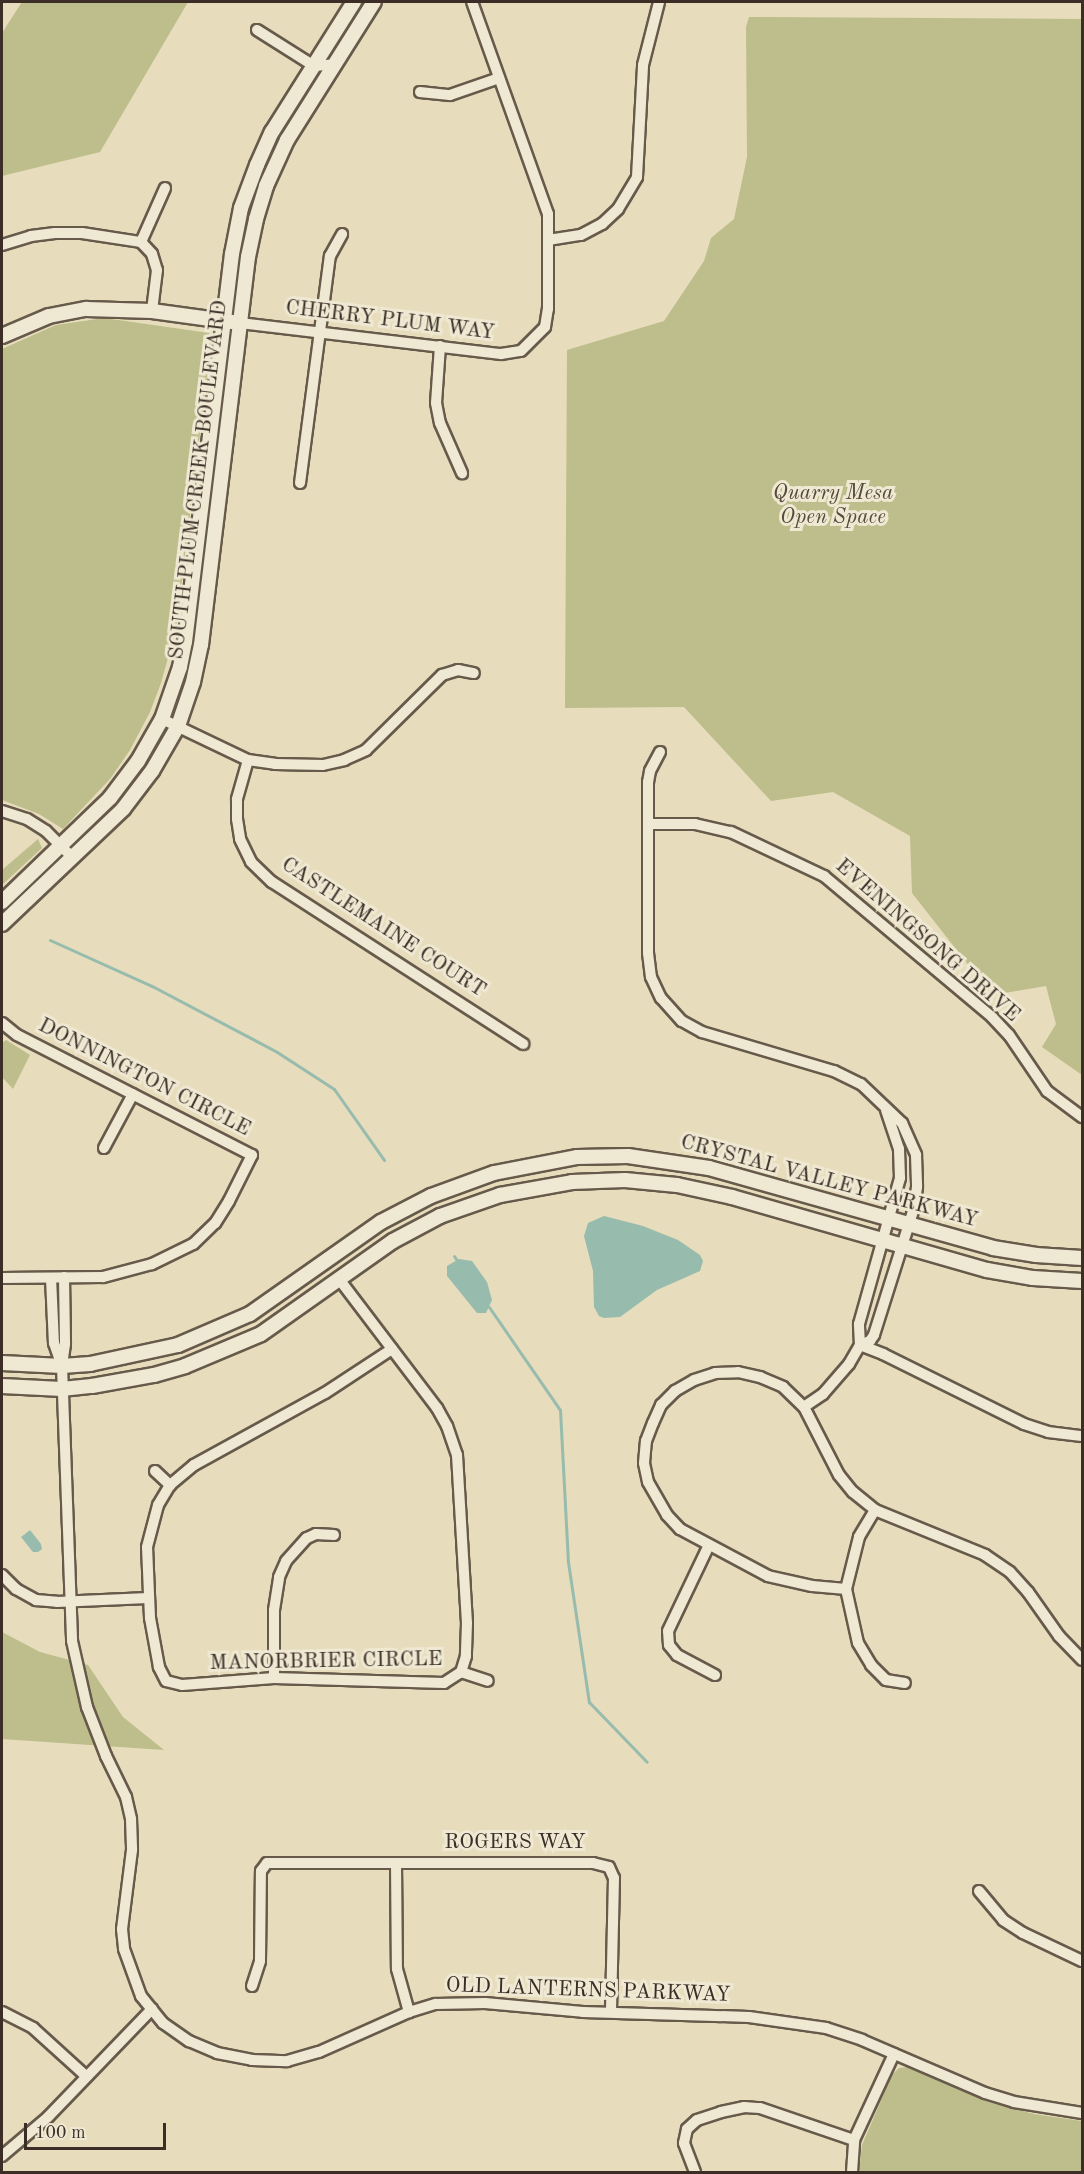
<!DOCTYPE html>
<style>
body{margin:0}
#map{position:relative;width:1084px;height:2174px;overflow:hidden;background:#e7dcbb;font-family:"Old Standard TT",serif}
div>[style]{position:absolute}
[style*='--x']{left:calc(var(--x)*1px);top:calc(var(--y)*1px);width:calc(var(--w)*1px);rotate:calc(var(--a)*1deg)}
.green>*{inset:0;background:#bdbe8b}
.water>*{inset:0;background:#97bcae}
.stream>*{height:3px;margin:-1.5px;padding:0 1.5px;transform-origin:1.5px;border-radius:1.5px;background:#97bcae}
.roads{filter:drop-shadow(2px 0 #675a4b) drop-shadow(-2px 0 #675a4b) drop-shadow(0 2px #675a4b) drop-shadow(0 -2px #675a4b)}
.street>*{height:10px;margin:-5px;padding:0 5px;transform-origin:5px;border-radius:5px;background:#efe8d3}
.secondary>*{height:14px;margin:-7px;padding:0 7px;transform-origin:7px;border-radius:7px;background:#efe8d3}
span{translate:-50% -50%;white-space:nowrap;text-align:center;line-height:1.15;-webkit-text-stroke:6px #efe8d3;paint-order:stroke}
.street-label{font-size:21px;color:#3c2e26}
.park-label{font-size:21px;color:#564b3a;font-style:italic}
.frame{position:absolute;inset:0;border:3px solid #3c2e26;pointer-events:none}
.scale{position:absolute;left:24px;top:2123px;width:142px;height:27px;box-sizing:border-box;border:3px solid #3c2e26;border-top:0;padding-left:8px;font-size:18px;line-height:21px;white-space:nowrap;color:#3c2e26;-webkit-text-stroke:4px #efe8d3;paint-order:stroke}
</style>
<div id="map">
<div class="green">
<div style="clip-path:polygon(22px 2px,188px 2px,100px 152px,2px 176px,2px 33px)"></div>
<div style="clip-path:polygon(749px 17px,1082px 19px,1082px 1075px,1042px 1047px,1056px 1024px,1046px 986px,992px 995px,912px 893px,910px 836px,833px 792px,771px 801px,684px 707px,565px 708px,567px 350px,664px 321px,704px 261px,711px 238px,734px 219px,747px 157px,746px 27px)"></div>
<div style="clip-path:polygon(104px 318px,209px 333px,212px 336px,176px 629px,161px 683px,150px 712px,130px 750px,110px 779px,63px 829px,39px 814px,2px 800px,2px 349px,56px 325px)"></div>
<div style="clip-path:polygon(38px 839px,42px 848px,2px 885px,2px 870px)"></div>
<div style="clip-path:polygon(6px 1040px,30px 1055px,13px 1089px,2px 1077px,2px 1043px)"></div>
<div style="clip-path:polygon(2px 1632px,40px 1652px,88px 1665px,123px 1717px,164px 1750px,2px 1739px)"></div>
<div style="clip-path:polygon(908px 2067px,988px 2102px,1034px 2114px,1082px 2121px,1082px 2172px,859px 2172px,862px 2145px,892px 2075px,899px 2068px)"></div>
</div>
<div class="water">
<div style="clip-path:polygon(604px 1216px,643px 1226px,678px 1240px,700px 1255px,703px 1261px,700px 1271px,657px 1290px,620px 1317px,604px 1318px,599px 1316px,594px 1307px,593px 1271px,584px 1236px,588px 1223px)"></div>
<div style="clip-path:polygon(459px 1259px,472px 1261px,487px 1282px,492px 1300px,486px 1313px,477px 1313px,447px 1276px,447px 1266px)"></div>
<div style="clip-path:polygon(30px 1530px,41px 1544px,42px 1549px,38px 1552px,33px 1552px,21px 1537px)"></div>
</div>
<div class="stream">
<div style="--x:50;--y:940;--w:112;--a:24.3"></div>
<div style="--x:152;--y:986;--w:141;--a:27.8"></div>
<div style="--x:277;--y:1052;--w:68;--a:33"></div>
<div style="--x:334;--y:1089;--w:87;--a:54.8"></div>
<div style="--x:454;--y:1256;--w:7;--a:56"></div>
<div style="--x:489;--y:1307;--w:125;--a:55.4"></div>
<div style="--x:560;--y:1410;--w:152;--a:87"></div>
<div style="--x:568;--y:1562;--w:142;--a:81.5"></div>
<div style="--x:589;--y:1702;--w:83;--a:46"></div>
</div>
<div class="roads">
<div class="street">
<div style="--x:257;--y:30;--w:67;--a:32.3"></div>
<div style="--x:314;--y:66;--w:21;--a:-5"></div>
<div style="--x:420;--y:92;--w:30;--a:6"></div>
<div style="--x:450;--y:95;--w:52;--a:-19.1"></div>
<div style="--x:548;--y:240;--w:33;--a:-9"></div>
<div style="--x:581;--y:235;--w:24;--a:-28"></div>
<div style="--x:602;--y:224;--w:22;--a:-43"></div>
<div style="--x:618;--y:209;--w:37;--a:-59"></div>
<div style="--x:637;--y:177;--w:112;--a:-86.9"></div>
<div style="--x:643;--y:65;--w:65;--a:-75.7"></div>
<div style="--x:141;--y:242;--w:59;--a:-66"></div>
<div style="--x:2;--y:245;--w:30;--a:-17"></div>
<div style="--x:31;--y:236;--w:24;--a:-7"></div>
<div style="--x:55;--y:233;--w:27;--a:0"></div>
<div style="--x:82;--y:233;--w:60;--a:8.7"></div>
<div style="--x:141;--y:242;--w:16;--a:47"></div>
<div style="--x:152;--y:254;--w:17;--a:73"></div>
<div style="--x:157;--y:270;--w:41;--a:97"></div>
<div style="--x:240;--y:323;--w:263;--a:6.8"></div>
<div style="--x:501;--y:354;--w:20;--a:-9"></div>
<div style="--x:521;--y:351;--w:34;--a:-45"></div>
<div style="--x:545;--y:327;--w:18;--a:-81"></div>
<div style="--x:548;--y:309;--w:95;--a:-90"></div>
<div style="--x:548;--y:214;--w:225;--a:-109.7"></div>
<div style="--x:440;--y:346;--w:57;--a:94"></div>
<div style="--x:436;--y:403;--w:20;--a:79"></div>
<div style="--x:440;--y:423;--w:55;--a:66.3"></div>
<div style="--x:300;--y:483;--w:229;--a:-82.5"></div>
<div style="--x:330;--y:256;--w:25;--a:-61"></div>
<div style="--x:162;--y:719;--w:95;--a:25.5"></div>
<div style="--x:248;--y:760;--w:27;--a:8"></div>
<div style="--x:275;--y:764;--w:48;--a:1.2"></div>
<div style="--x:323;--y:765;--w:22;--a:-13"></div>
<div style="--x:344;--y:760;--w:24;--a:-24"></div>
<div style="--x:366;--y:750;--w:107;--a:-44.6"></div>
<div style="--x:442;--y:675;--w:17;--a:-17"></div>
<div style="--x:458;--y:670;--w:16;--a:11"></div>
<div style="--x:660;--y:752;--w:21;--a:118"></div>
<div style="--x:650;--y:771;--w:11;--a:100"></div>
<div style="--x:648;--y:782;--w:171;--a:90"></div>
<div style="--x:648;--y:953;--w:24;--a:83"></div>
<div style="--x:651;--y:977;--w:23;--a:65"></div>
<div style="--x:661;--y:998;--w:31;--a:48"></div>
<div style="--x:682;--y:1021;--w:23;--a:29"></div>
<div style="--x:702;--y:1032;--w:138;--a:16.5"></div>
<div style="--x:834;--y:1071;--w:30;--a:26"></div>
<div style="--x:861;--y:1084;--w:57;--a:43.6"></div>
<div style="--x:902;--y:1123;--w:35;--a:66"></div>
<div style="--x:916;--y:1155;--w:32;--a:88"></div>
<div style="--x:917;--y:1187;--w:21;--a:98"></div>
<div style="--x:914;--y:1208;--w:133;--a:107.5"></div>
<div style="--x:874;--y:1335;--w:7;--a:124"></div>
<div style="--x:870;--y:1341;--w:11;--a:158"></div>
<div style="--x:860;--y:1345;--w:22;--a:120"></div>
<div style="--x:849;--y:1364;--w:40;--a:131"></div>
<div style="--x:823;--y:1394;--w:23;--a:146"></div>
<div style="--x:248;--y:760;--w:41;--a:105.8"></div>
<div style="--x:237;--y:799;--w:20;--a:90"></div>
<div style="--x:237;--y:819;--w:20;--a:81"></div>
<div style="--x:240;--y:839;--w:25;--a:64"></div>
<div style="--x:251;--y:862;--w:29;--a:44"></div>
<div style="--x:272;--y:882;--w:299;--a:32.8"></div>
<div style="--x:2;--y:811;--w:26;--a:18"></div>
<div style="--x:27;--y:819;--w:22;--a:32"></div>
<div style="--x:46;--y:831;--w:35;--a:45"></div>
<div style="--x:648;--y:824;--w:47;--a:0"></div>
<div style="--x:695;--y:824;--w:37;--a:13"></div>
<div style="--x:731;--y:832;--w:103;--a:25.3"></div>
<div style="--x:824;--y:876;--w:219;--a:40"></div>
<div style="--x:992;--y:1017;--w:25;--a:47"></div>
<div style="--x:1009;--y:1035;--w:68;--a:55.8"></div>
<div style="--x:1047;--y:1091;--w:44;--a:36.6"></div>
<div style="--x:2;--y:1023;--w:19;--a:39"></div>
<div style="--x:17;--y:1035;--w:264;--a:27.1"></div>
<div style="--x:252;--y:1155;--w:51;--a:116.6"></div>
<div style="--x:229;--y:1201;--w:26;--a:122"></div>
<div style="--x:215;--y:1223;--w:30;--a:136"></div>
<div style="--x:193;--y:1244;--w:46;--a:154"></div>
<div style="--x:152;--y:1264;--w:51;--a:165.1"></div>
<div style="--x:103;--y:1277;--w:101;--a:179.4"></div>
<div style="--x:104;--y:1148;--w:61;--a:-61.8"></div>
<div style="--x:64;--y:1277;--w:67;--a:89.1"></div>
<div style="--x:65;--y:1344;--w:22;--a:98"></div>
<div style="--x:62;--y:1366;--w:275;--a:87.9"></div>
<div style="--x:72;--y:1641;--w:68;--a:77.2"></div>
<div style="--x:87;--y:1707;--w:53;--a:68.8"></div>
<div style="--x:106;--y:1756;--w:46;--a:64"></div>
<div style="--x:126;--y:1797;--w:23;--a:77"></div>
<div style="--x:131;--y:1819;--w:31;--a:88"></div>
<div style="--x:132;--y:1850;--w:80;--a:97.2"></div>
<div style="--x:122;--y:1929;--w:20;--a:84"></div>
<div style="--x:124;--y:1949;--w:50;--a:70.1"></div>
<div style="--x:141;--y:1996;--w:35;--a:51"></div>
<div style="--x:163;--y:2023;--w:32;--a:35"></div>
<div style="--x:189;--y:2041;--w:30;--a:23"></div>
<div style="--x:217;--y:2053;--w:36;--a:11"></div>
<div style="--x:252;--y:2060;--w:35;--a:2"></div>
<div style="--x:287;--y:2061;--w:33;--a:-16"></div>
<div style="--x:319;--y:2052;--w:98;--a:-24"></div>
<div style="--x:409;--y:2012;--w:28;--a:-17"></div>
<div style="--x:436;--y:2004;--w:49;--a:-1.2"></div>
<div style="--x:485;--y:2003;--w:98;--a:5.2"></div>
<div style="--x:583;--y:2012;--w:166;--a:1.7"></div>
<div style="--x:749;--y:2017;--w:78;--a:8.1"></div>
<div style="--x:826;--y:2028;--w:38;--a:18"></div>
<div style="--x:862;--y:2040;--w:134;--a:23.3"></div>
<div style="--x:985;--y:2093;--w:30;--a:17"></div>
<div style="--x:1014;--y:2102;--w:69;--a:9.2"></div>
<div style="--x:51;--y:1278;--w:65;--a:87.4"></div>
<div style="--x:54;--y:1343;--w:21;--a:71"></div>
<div style="--x:339;--y:1279;--w:162;--a:52.8"></div>
<div style="--x:437;--y:1408;--w:21;--a:61"></div>
<div style="--x:447;--y:1426;--w:31;--a:71"></div>
<div style="--x:457;--y:1455;--w:168;--a:86.6"></div>
<div style="--x:467;--y:1623;--w:33;--a:92"></div>
<div style="--x:466;--y:1656;--w:17;--a:107"></div>
<div style="--x:461;--y:1672;--w:20;--a:147"></div>
<div style="--x:444;--y:1683;--w:170;--a:-178.3"></div>
<div style="--x:274;--y:1678;--w:92;--a:175.6"></div>
<div style="--x:182;--y:1685;--w:16;--a:-166"></div>
<div style="--x:166;--y:1681;--w:16;--a:-117"></div>
<div style="--x:159;--y:1667;--w:50;--a:-100.4"></div>
<div style="--x:150;--y:1618;--w:71;--a:-92.4"></div>
<div style="--x:147;--y:1547;--w:43;--a:-75.3"></div>
<div style="--x:158;--y:1505;--w:23;--a:-59"></div>
<div style="--x:170;--y:1485;--w:31;--a:-40"></div>
<div style="--x:194;--y:1465;--w:149;--a:-28.8"></div>
<div style="--x:325;--y:1393;--w:80;--a:-33.3"></div>
<div style="--x:860;--y:1345;--w:21;--a:-93"></div>
<div style="--x:859;--y:1324;--w:152;--a:-74.3"></div>
<div style="--x:900;--y:1178;--w:29;--a:-92"></div>
<div style="--x:899;--y:1149;--w:41;--a:-108.4"></div>
<div style="--x:860;--y:1345;--w:25;--a:21"></div>
<div style="--x:883;--y:1354;--w:157;--a:26.4"></div>
<div style="--x:1024;--y:1424;--w:25;--a:18"></div>
<div style="--x:1048;--y:1432;--w:34;--a:7"></div>
<div style="--x:155;--y:1471;--w:21;--a:43"></div>
<div style="--x:875;--y:1510;--w:31;--a:121"></div>
<div style="--x:859;--y:1537;--w:54;--a:104"></div>
<div style="--x:846;--y:1589;--w:55;--a:77.5"></div>
<div style="--x:858;--y:1643;--w:26;--a:59"></div>
<div style="--x:871;--y:1665;--w:21;--a:45"></div>
<div style="--x:886;--y:1680;--w:19;--a:9"></div>
<div style="--x:709;--y:1545;--w:95;--a:115.5"></div>
<div style="--x:668;--y:1631;--w:14;--a:86"></div>
<div style="--x:669;--y:1645;--w:13;--a:51"></div>
<div style="--x:677;--y:1655;--w:43;--a:27.8"></div>
<div style="--x:2;--y:1575;--w:20;--a:45"></div>
<div style="--x:16;--y:1589;--w:23;--a:29"></div>
<div style="--x:36;--y:1600;--w:21;--a:5"></div>
<div style="--x:57;--y:1602;--w:91;--a:-2.5"></div>
<div style="--x:846;--y:1589;--w:34;--a:-175"></div>
<div style="--x:812;--y:1586;--w:45;--a:-167.2"></div>
<div style="--x:768;--y:1576;--w:100;--a:-151.9"></div>
<div style="--x:680;--y:1529;--w:19;--a:-133"></div>
<div style="--x:667;--y:1515;--w:38;--a:-120"></div>
<div style="--x:648;--y:1482;--w:19;--a:-102"></div>
<div style="--x:644;--y:1463;--w:22;--a:-85"></div>
<div style="--x:646;--y:1441;--w:19;--a:-69"></div>
<div style="--x:653;--y:1423;--w:20;--a:-66"></div>
<div style="--x:661;--y:1405;--w:20;--a:-45"></div>
<div style="--x:675;--y:1391;--w:22;--a:-30"></div>
<div style="--x:694;--y:1380;--w:22;--a:-18"></div>
<div style="--x:715;--y:1373;--w:23;--a:-2"></div>
<div style="--x:738;--y:1372;--w:23;--a:13"></div>
<div style="--x:760;--y:1377;--w:25;--a:23"></div>
<div style="--x:783;--y:1387;--w:29;--a:44"></div>
<div style="--x:804;--y:1407;--w:76;--a:62.8"></div>
<div style="--x:839;--y:1475;--w:22;--a:51"></div>
<div style="--x:853;--y:1492;--w:28;--a:39"></div>
<div style="--x:875;--y:1510;--w:119;--a:22.2"></div>
<div style="--x:985;--y:1555;--w:30;--a:34"></div>
<div style="--x:1010;--y:1572;--w:27;--a:48"></div>
<div style="--x:1028;--y:1592;--w:54;--a:54.8"></div>
<div style="--x:1059;--y:1636;--w:33;--a:46"></div>
<div style="--x:461;--y:1672;--w:28;--a:18"></div>
<div style="--x:274;--y:1678;--w:68;--a:-90"></div>
<div style="--x:274;--y:1610;--w:33;--a:-81"></div>
<div style="--x:279;--y:1577;--w:17;--a:-66"></div>
<div style="--x:286;--y:1561;--w:31;--a:-48"></div>
<div style="--x:307;--y:1538;--w:10;--a:-24"></div>
<div style="--x:316;--y:1534;--w:18;--a:3"></div>
<div style="--x:396;--y:1863;--w:106;--a:89.5"></div>
<div style="--x:397;--y:1969;--w:45;--a:74.4"></div>
<div style="--x:979;--y:1891;--w:38;--a:50"></div>
<div style="--x:1003;--y:1920;--w:24;--a:33"></div>
<div style="--x:1023;--y:1933;--w:65;--a:25.4"></div>
<div style="--x:252;--y:1986;--w:26;--a:-72"></div>
<div style="--x:260;--y:1961;--w:90;--a:-89.4"></div>
<div style="--x:261;--y:1871;--w:10;--a:-53"></div>
<div style="--x:267;--y:1863;--w:326;--a:0"></div>
<div style="--x:593;--y:1863;--w:16;--a:14"></div>
<div style="--x:609;--y:1867;--w:12;--a:66"></div>
<div style="--x:614;--y:1878;--w:134;--a:91.3"></div>
<div style="--x:2;--y:2012;--w:35;--a:27"></div>
<div style="--x:33;--y:2028;--w:72;--a:42.2"></div>
<div style="--x:2;--y:2156;--w:60;--a:-40.3"></div>
<div style="--x:48;--y:2117;--w:150;--a:-46.1"></div>
<div style="--x:695;--y:2172;--w:31;--a:-111"></div>
<div style="--x:684;--y:2143;--w:14;--a:-78"></div>
<div style="--x:687;--y:2129;--w:13;--a:-42"></div>
<div style="--x:697;--y:2120;--w:25;--a:-18"></div>
<div style="--x:721;--y:2112;--w:24;--a:-12"></div>
<div style="--x:744;--y:2107;--w:16;--a:4"></div>
<div style="--x:760;--y:2108;--w:99;--a:18.8"></div>
<div style="--x:852;--y:2172;--w:32;--a:-86"></div>
<div style="--x:854;--y:2140;--w:95;--a:-65.1"></div>
</div>
<div class="secondary">
<div style="--x:2;--y:336;--w:51;--a:-23.1"></div>
<div style="--x:49;--y:316;--w:38;--a:-11"></div>
<div style="--x:86;--y:309;--w:66;--a:1.7"></div>
<div style="--x:152;--y:311;--w:81;--a:7.8"></div>
<div style="--x:2;--y:902;--w:150;--a:-43.9"></div>
<div style="--x:110;--y:798;--w:46;--a:-52.9"></div>
<div style="--x:138;--y:761;--w:48;--a:-60.3"></div>
<div style="--x:162;--y:719;--w:55;--a:-70.9"></div>
<div style="--x:180;--y:667;--w:25;--a:-79"></div>
<div style="--x:185;--y:642;--w:391;--a:-83.1"></div>
<div style="--x:232;--y:254;--w:47;--a:-78.9"></div>
<div style="--x:241;--y:208;--w:46;--a:-69.6"></div>
<div style="--x:257;--y:165;--w:36;--a:-66"></div>
<div style="--x:272;--y:132;--w:154;--a:-57.8"></div>
<div style="--x:2;--y:924;--w:167;--a:-43.5"></div>
<div style="--x:123;--y:809;--w:48;--a:-52.7"></div>
<div style="--x:152;--y:771;--w:52;--a:-60"></div>
<div style="--x:178;--y:726;--w:46;--a:-71.2"></div>
<div style="--x:193;--y:682;--w:38;--a:-78"></div>
<div style="--x:201;--y:645;--w:391;--a:-83.1"></div>
<div style="--x:248;--y:257;--w:39;--a:-78"></div>
<div style="--x:256;--y:219;--w:34;--a:-73"></div>
<div style="--x:266;--y:186;--w:51;--a:-65.5"></div>
<div style="--x:287;--y:140;--w:163;--a:-57.8"></div>
<div style="--x:2;--y:1363;--w:60;--a:2.9"></div>
<div style="--x:62;--y:1366;--w:28;--a:-4"></div>
<div style="--x:90;--y:1364;--w:90;--a:-12.2"></div>
<div style="--x:178;--y:1345;--w:78;--a:-23.3"></div>
<div style="--x:250;--y:1314;--w:160;--a:-35.1"></div>
<div style="--x:381;--y:1222;--w:56;--a:-27.5"></div>
<div style="--x:431;--y:1196;--w:67;--a:-20.1"></div>
<div style="--x:494;--y:1173;--w:85;--a:-10.9"></div>
<div style="--x:577;--y:1157;--w:51;--a:-1.1"></div>
<div style="--x:628;--y:1156;--w:82;--a:8.4"></div>
<div style="--x:709;--y:1168;--w:295;--a:15.7"></div>
<div style="--x:993;--y:1248;--w:44;--a:9.2"></div>
<div style="--x:1036;--y:1255;--w:46;--a:3.7"></div>
<div style="--x:2;--y:1386;--w:60;--a:2.9"></div>
<div style="--x:62;--y:1389;--w:30;--a:-6"></div>
<div style="--x:92;--y:1386;--w:63;--a:-10.1"></div>
<div style="--x:154;--y:1375;--w:32;--a:-16"></div>
<div style="--x:185;--y:1366;--w:82;--a:-22.8"></div>
<div style="--x:261;--y:1334;--w:161;--a:-35.2"></div>
<div style="--x:393;--y:1241;--w:53;--a:-28"></div>
<div style="--x:440;--y:1216;--w:64;--a:-19.3"></div>
<div style="--x:500;--y:1195;--w:73;--a:-10.2"></div>
<div style="--x:572;--y:1182;--w:53;--a:-2.2"></div>
<div style="--x:625;--y:1180;--w:52;--a:5.5"></div>
<div style="--x:677;--y:1185;--w:56;--a:12.3"></div>
<div style="--x:732;--y:1197;--w:265;--a:16"></div>
<div style="--x:987;--y:1270;--w:47;--a:9.9"></div>
<div style="--x:1033;--y:1278;--w:49;--a:3.5"></div>
</div>
</div>
<div class="street-label">
<span style="left:390px;top:321px;rotate:7deg">CHERRY PLUM WAY</span>
<span style="left:199px;top:480px;rotate:-83deg">SOUTH PLUM CREEK BOULEVARD</span>
<span style="left:383px;top:928px;rotate:33deg">CASTLEMAINE COURT</span>
<span style="left:927px;top:941px;rotate:41deg">EVENINGSONG DRIVE</span>
<span style="left:144px;top:1078px;rotate:27deg">DONNINGTON CIRCLE</span>
<span style="left:829px;top:1182px;rotate:15deg">CRYSTAL VALLEY PARKWAY</span>
<span style="left:326px;top:1662px;rotate:-1deg">MANORBRIER CIRCLE</span>
<span style="left:515px;top:1843px">ROGERS WAY</span>
<span style="left:588px;top:1991px;rotate:2deg">OLD LANTERNS PARKWAY</span>
</div>
<div class="park-label">
<span style="left:833px;top:506px">Quarry Mesa<br>Open Space</span>
</div>
<div class="frame"></div>
<div class="scale">100 m</div>
</div>
